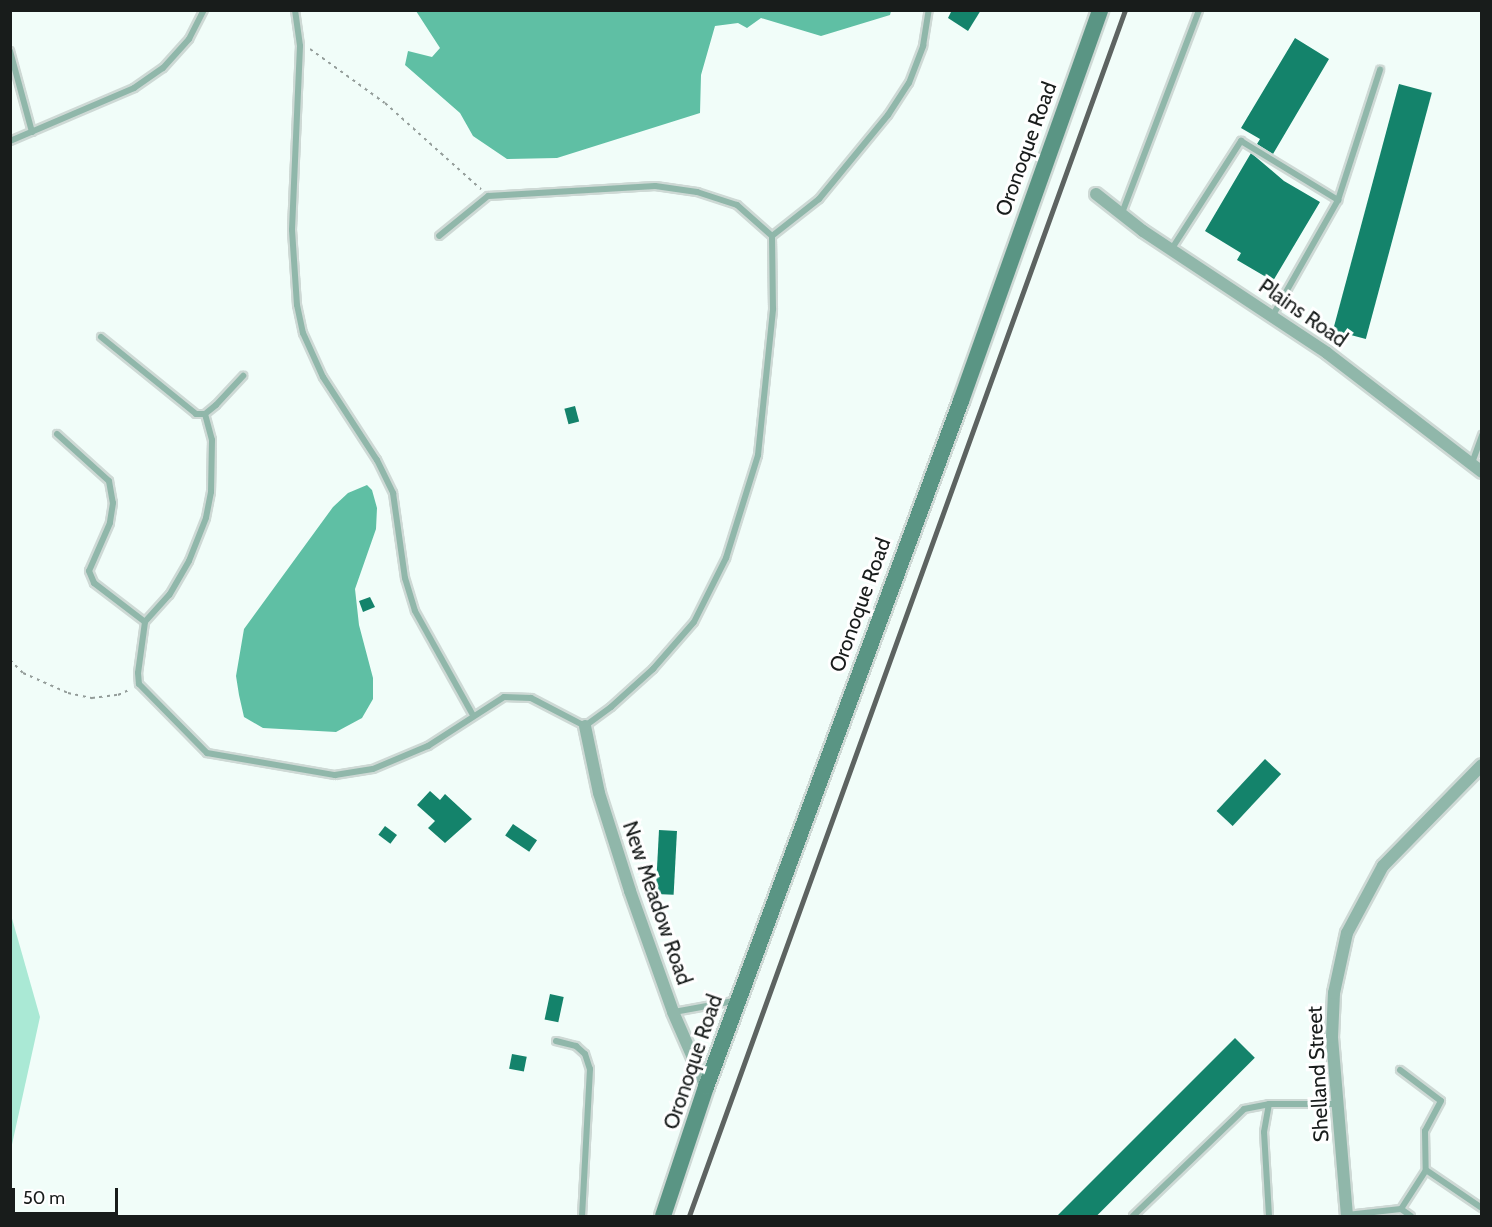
<!DOCTYPE html>
<style>
body{margin:0}
#map{position:relative;width:1492px;height:1227px;overflow:hidden;background:#f1fdf9;font-family:Cabin,sans-serif}
div>[style]{position:absolute}
[style*='--x']{left:calc(var(--x)*1px);top:calc(var(--y)*1px);width:calc(var(--w)*1px);rotate:calc(var(--a)*1deg)}
.green>*{inset:0;background:#aae9d5}
.water>*{inset:0;background:#5fbfa4}
.building>*{inset:0;background:#14836b;transform-origin:0 0}
.path>*{height:2px;margin-top:-1px;transform-origin:0;background:repeating-linear-gradient(90deg,#949d9a 0 3px,transparent 0 7.5px)}
.roads{filter:drop-shadow(2px 0 #ced9d5) drop-shadow(-2px 0 #ced9d5) drop-shadow(0 2px #ced9d5) drop-shadow(0 -2px #ced9d5)}
.lane>*{height:6px;margin:-3px;padding:0 3px;transform-origin:3px;border-radius:3px;background:#90b7aa}
.street>*{height:12px;margin:-6px;padding:0 6px;transform-origin:6px;border-radius:6px;background:#90b7aa}
.secondary>*{height:16px;margin:-8px;padding:0 8px;transform-origin:8px;border-radius:8px;background:#5a9584}
.rail>*{height:4.5px;margin:-2.25px;padding:0 2.25px;transform-origin:2.25px;border-radius:2.25px;background:#5d6361}
span{translate:-50% -50%;white-space:nowrap;text-align:center;line-height:1.15;-webkit-text-stroke:6px #fff;paint-order:stroke}
.street-label{font-size:21px;color:#181c1b}
.frame{position:absolute;inset:0;border:12px solid #181c1b;pointer-events:none}
.scale{position:absolute;left:12px;top:1188px;width:106px;height:27px;box-sizing:border-box;border:3px solid #181c1b;border-top:0;padding-left:8px;font-size:18px;line-height:21px;white-space:nowrap;color:#181c1b;-webkit-text-stroke:4px #fff;paint-order:stroke}
</style>
<div id="map">
<div class="green">
<div style="clip-path:polygon(11px 915px,40px 1017px,11px 1149px)"></div>
</div>
<div class="water">
<div style="clip-path:polygon(416px 11px,891px 11px,890px 15px,821px 36px,761px 18px,747px 28px,738px 23px,715px 26px,701px 75px,700px 113px,557px 158px,507px 159px,473px 136px,460px 113px,405px 65px,408px 51px,432px 57px,440px 48px)"></div>
<div style="clip-path:polygon(367px 485px,372px 490px,377px 508px,376px 529px,355px 589px,359px 625px,373px 678px,373px 699px,362px 718px,336px 732px,263px 728px,244px 717px,239px 695px,236px 676px,244px 629px,333px 507px,348px 493px)"></div>
</div>
<div class="building">
<div style="clip-path:polygon(952px 10px,981px 10px,968px 31px,948px 18px)"></div>
<div style="clip-path:polygon(1295px 38px,1329px 59px,1273px 154px,1257px 144px,1260px 139px,1241px 128px)"></div>
<div style="left:1399px;top:84px;width:34px;height:255px;rotate:15deg"></div>
<div style="clip-path:polygon(1251px 153px,1284px 181px,1320px 202px,1273px 281px,1237px 260px,1241px 253px,1205px 231px)"></div>
<div style="left:575px;top:406px;width:16px;height:11px;rotate:75deg"></div>
<div style="clip-path:polygon(370px 597px,375px 607px,363px 612px,359px 601px)"></div>
<div style="left:1265px;top:759px;width:22px;height:71px;rotate:43deg"></div>
<div style="clip-path:polygon(430px 791px,440px 800px,445px 794px,472px 819px,445px 843px,428px 828px,435px 821px,417px 805px)"></div>
<div style="left:513px;top:824px;width:29px;height:14px;rotate:34deg"></div>
<div style="left:385px;top:826px;width:15px;height:11px;rotate:37deg"></div>
<div style="left:659px;top:830px;width:18px;height:64px;rotate:3deg"></div>
<div style="left:550px;top:994px;width:14px;height:26px;rotate:12deg"></div>
<div style="left:1235px;top:1038px;width:28px;height:251px;rotate:45deg"></div>
<div style="left:512px;top:1054px;width:15px;height:15px;rotate:11deg"></div>
</div>
<div class="path">
<div style="--x:310;--y:49;--w:92;--a:35.8"></div>
<div style="--x:385;--y:103;--w:129;--a:41.9"></div>
<div style="--x:10;--y:660;--w:18;--a:45"></div>
<div style="--x:23;--y:673;--w:49;--a:24"></div>
<div style="--x:68;--y:693;--w:25;--a:12"></div>
<div style="--x:92;--y:698;--w:26;--a:-7"></div>
<div style="--x:118;--y:695;--w:14;--a:-25"></div>
</div>
<div class="roads">
<div class="lane">
<div style="--x:295;--y:10;--w:36;--a:82"></div>
<div style="--x:300;--y:46;--w:184;--a:92.5"></div>
<div style="--x:292;--y:230;--w:75;--a:86.2"></div>
<div style="--x:297;--y:305;--w:29;--a:78"></div>
<div style="--x:303;--y:333;--w:48;--a:65.6"></div>
<div style="--x:323;--y:377;--w:99;--a:57"></div>
<div style="--x:377;--y:460;--w:37;--a:64"></div>
<div style="--x:393;--y:493;--w:86;--a:82"></div>
<div style="--x:405;--y:578;--w:34;--a:73"></div>
<div style="--x:415;--y:611;--w:119;--a:60.9"></div>
<div style="--x:10;--y:51;--w:84;--a:74.8"></div>
<div style="--x:10;--y:141;--w:135;--a:-23.1"></div>
<div style="--x:134;--y:88;--w:35;--a:-35"></div>
<div style="--x:163;--y:68;--w:39;--a:-48"></div>
<div style="--x:189;--y:39;--w:33;--a:-63"></div>
<div style="--x:1122;--y:213;--w:217;--a:-69.2"></div>
<div style="--x:772;--y:236;--w:60;--a:-38.2"></div>
<div style="--x:819;--y:199;--w:109;--a:-50.6"></div>
<div style="--x:888;--y:115;--w:38;--a:-57"></div>
<div style="--x:909;--y:83;--w:40;--a:-69"></div>
<div style="--x:923;--y:46;--w:36;--a:-81"></div>
<div style="--x:1171;--y:250;--w:130;--a:-57.3"></div>
<div style="--x:1241;--y:141;--w:114;--a:31.3"></div>
<div style="--x:1273;--y:315;--w:132;--a:-60.5"></div>
<div style="--x:1338;--y:200;--w:137;--a:-72.1"></div>
<div style="--x:101;--y:337;--w:122;--a:39"></div>
<div style="--x:196;--y:414;--w:9;--a:0"></div>
<div style="--x:205;--y:414;--w:14;--a:-39"></div>
<div style="--x:216;--y:405;--w:40;--a:-47"></div>
<div style="--x:205;--y:414;--w:27;--a:75"></div>
<div style="--x:212;--y:440;--w:52;--a:91.1"></div>
<div style="--x:211;--y:492;--w:26;--a:101"></div>
<div style="--x:206;--y:518;--w:46;--a:111.6"></div>
<div style="--x:189;--y:561;--w:39;--a:120"></div>
<div style="--x:169;--y:595;--w:36;--a:132"></div>
<div style="--x:145;--y:622;--w:51;--a:97.8"></div>
<div style="--x:138;--y:673;--w:11;--a:85"></div>
<div style="--x:139;--y:684;--w:97;--a:45.4"></div>
<div style="--x:207;--y:753;--w:130;--a:9.8"></div>
<div style="--x:335;--y:775;--w:38;--a:-9"></div>
<div style="--x:373;--y:769;--w:60;--a:-22.7"></div>
<div style="--x:428;--y:746;--w:90;--a:-32.8"></div>
<div style="--x:504;--y:697;--w:27;--a:2"></div>
<div style="--x:531;--y:698;--w:61;--a:27.4"></div>
<div style="--x:585;--y:726;--w:32;--a:-36"></div>
<div style="--x:611;--y:707;--w:57;--a:-42.1"></div>
<div style="--x:653;--y:669;--w:62;--a:-48.9"></div>
<div style="--x:694;--y:622;--w:72;--a:-63.4"></div>
<div style="--x:726;--y:558;--w:108;--a:-72.7"></div>
<div style="--x:758;--y:455;--w:147;--a:-84.1"></div>
<div style="--x:773;--y:309;--w:73;--a:-90.8"></div>
<div style="--x:772;--y:236;--w:47;--a:-138.5"></div>
<div style="--x:737;--y:205;--w:42;--a:-162"></div>
<div style="--x:697;--y:192;--w:42;--a:-171.9"></div>
<div style="--x:655;--y:186;--w:167;--a:176.6"></div>
<div style="--x:488;--y:196;--w:63;--a:140.8"></div>
<div style="--x:57;--y:434;--w:70;--a:42.1"></div>
<div style="--x:109;--y:481;--w:22;--a:80"></div>
<div style="--x:113;--y:503;--w:20;--a:99"></div>
<div style="--x:110;--y:523;--w:52;--a:113.6"></div>
<div style="--x:89;--y:571;--w:13;--a:67"></div>
<div style="--x:94;--y:583;--w:64;--a:37.4"></div>
<div style="--x:1472;--y:463;--w:30;--a:-70"></div>
<div style="--x:674;--y:1012;--w:61;--a:-10.4"></div>
<div style="--x:556;--y:1041;--w:21;--a:14"></div>
<div style="--x:576;--y:1046;--w:12;--a:42"></div>
<div style="--x:585;--y:1054;--w:16;--a:72"></div>
<div style="--x:590;--y:1069;--w:147;--a:93.1"></div>
<div style="--x:1400;--y:1070;--w:51;--a:37.1"></div>
<div style="--x:1441;--y:1101;--w:34;--a:118"></div>
<div style="--x:1425;--y:1131;--w:39;--a:89"></div>
<div style="--x:1426;--y:1170;--w:68;--a:34.2"></div>
<div style="--x:1401;--y:1209;--w:46;--a:-57.3"></div>
<div style="--x:1347;--y:1215;--w:54;--a:-6.3"></div>
<div style="--x:1401;--y:1209;--w:12;--a:35"></div>
<div style="--x:1133;--y:1216;--w:154;--a:-43.9"></div>
<div style="--x:1244;--y:1109;--w:25;--a:-11"></div>
<div style="--x:1269;--y:1104;--w:68;--a:0"></div>
<div style="--x:1269;--y:1216;--w:84;--a:-93.4"></div>
<div style="--x:1264;--y:1132;--w:28;--a:-80"></div>
</div>
<div class="street">
<div style="--x:1096;--y:194;--w:60;--a:38.2"></div>
<div style="--x:1143;--y:231;--w:221;--a:33.5"></div>
<div style="--x:1327;--y:353;--w:195;--a:37.5"></div>
<div style="--x:585;--y:726;--w:68;--a:78.2"></div>
<div style="--x:599;--y:793;--w:103;--a:72.4"></div>
<div style="--x:630;--y:891;--w:128;--a:70.4"></div>
<div style="--x:673;--y:1012;--w:82;--a:66.3"></div>
<div style="--x:1347;--y:1216;--w:180;--a:-94.8"></div>
<div style="--x:1332;--y:1037;--w:44;--a:-87.4"></div>
<div style="--x:1334;--y:993;--w:61;--a:-77.8"></div>
<div style="--x:1347;--y:933;--w:76;--a:-61.8"></div>
<div style="--x:1383;--y:866;--w:141;--a:-45.6"></div>
</div>
<div class="secondary">
<div style="--x:663;--y:1216;--w:136;--a:-71.6"></div>
<div style="--x:706;--y:1087;--w:732;--a:-69.61"></div>
<div style="--x:961;--y:401;--w:415;--a:-70.4"></div>
</div>
</div>
<div class="rail">
<div style="--x:689;--y:1216;--w:1282;--a:-70.12"></div>
</div>
<div class="street-label">
<span style="left:1026px;top:149px;rotate:-70deg">Oronoque Road</span>
<span style="left:1303px;top:313px;rotate:35deg">Plains Road</span>
<span style="left:860px;top:605px;rotate:-70deg">Oronoque Road</span>
<span style="left:657px;top:903px;rotate:71deg">New Meadow Road</span>
<span style="left:693px;top:1062px;rotate:-71deg">Oronoque Road</span>
<span style="left:1318px;top:1074px;rotate:-93deg">Shelland Street</span>
</div>
<div class="frame"></div>
<div class="scale">50 m</div>
</div>
